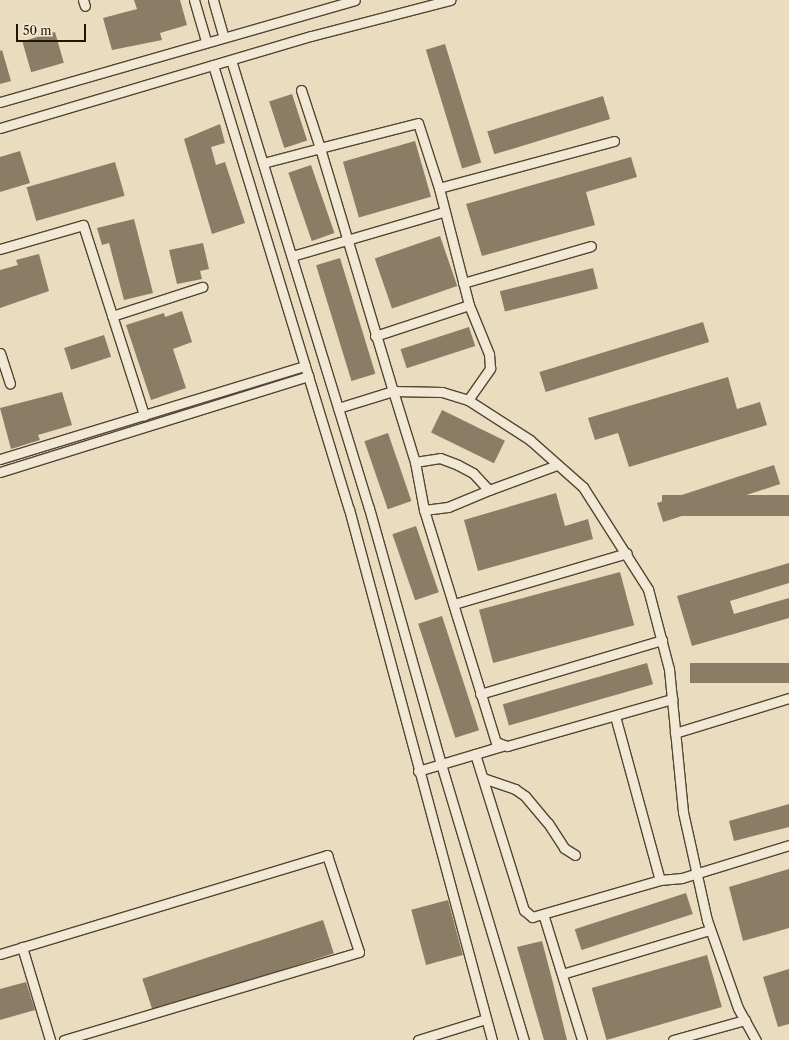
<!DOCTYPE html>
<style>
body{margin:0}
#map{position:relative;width:789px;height:1040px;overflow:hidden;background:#eadcbf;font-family:"Libre Caslon Text",serif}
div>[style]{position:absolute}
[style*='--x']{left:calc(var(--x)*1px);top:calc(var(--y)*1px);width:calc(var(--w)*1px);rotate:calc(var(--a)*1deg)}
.building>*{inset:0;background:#8a7c65;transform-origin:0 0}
.roads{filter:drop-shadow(1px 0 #544533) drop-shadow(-1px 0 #544533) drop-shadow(0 1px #544533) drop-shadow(0 -1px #544533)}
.minor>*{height:9px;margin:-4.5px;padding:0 4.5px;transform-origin:4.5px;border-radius:4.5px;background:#f1e8d5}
span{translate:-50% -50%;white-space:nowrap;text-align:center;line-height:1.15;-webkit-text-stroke:3px #f1e8d5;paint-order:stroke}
.scale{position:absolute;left:16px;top:24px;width:70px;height:18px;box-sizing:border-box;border:2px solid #221304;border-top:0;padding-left:5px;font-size:12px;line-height:14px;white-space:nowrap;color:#221304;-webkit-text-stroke:3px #f1e8d5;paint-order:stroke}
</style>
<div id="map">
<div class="building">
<div style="clip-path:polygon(134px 0,180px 0,187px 25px,160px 33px,162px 40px,112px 50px,103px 18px,137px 9px)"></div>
<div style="left:55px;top:32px;width:32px;height:34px;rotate:74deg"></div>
<div style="left:445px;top:44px;width:124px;height:20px;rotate:73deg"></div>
<div style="clip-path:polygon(2px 50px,11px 81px,0 84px,0 51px)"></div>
<div style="left:292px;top:94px;width:49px;height:24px;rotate:72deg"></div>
<div style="left:603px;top:96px;width:24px;height:121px;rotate:73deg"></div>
<div style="clip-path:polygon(220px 124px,225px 143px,211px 147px,216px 165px,225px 162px,245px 223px,212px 234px,184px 139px)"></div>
<div style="left:415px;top:141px;width:58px;height:75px;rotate:74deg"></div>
<div style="clip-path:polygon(20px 151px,30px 183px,0 192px,0 157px)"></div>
<div style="clip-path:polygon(631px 157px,637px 177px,586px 192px,595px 225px,482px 256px,466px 204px)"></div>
<div style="left:115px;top:162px;width:35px;height:92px;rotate:74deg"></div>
<div style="left:311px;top:165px;width:72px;height:24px;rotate:71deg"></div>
<div style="clip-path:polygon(134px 219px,153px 293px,124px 300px,109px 243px,102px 245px,97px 228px)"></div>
<div style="left:440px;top:236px;width:53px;height:69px;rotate:71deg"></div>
<div style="clip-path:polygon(203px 243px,209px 269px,200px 271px,202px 279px,177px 284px,169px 250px)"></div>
<div style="clip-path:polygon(39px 254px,49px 291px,0 308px,0 270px,18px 265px,16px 260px)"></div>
<div style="left:340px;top:258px;width:121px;height:25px;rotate:73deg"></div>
<div style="left:593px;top:268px;width:21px;height:96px;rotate:76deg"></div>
<div style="clip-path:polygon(182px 311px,192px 342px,173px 349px,186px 388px,151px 400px,126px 325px,164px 313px,165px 317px)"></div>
<div style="left:703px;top:322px;width:21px;height:171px;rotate:73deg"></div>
<div style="left:469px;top:327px;width:20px;height:72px;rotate:72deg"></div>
<div style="left:104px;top:335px;width:23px;height:42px;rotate:72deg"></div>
<div style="clip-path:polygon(728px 377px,737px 409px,760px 402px,767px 425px,629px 467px,618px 433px,595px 440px,588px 418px)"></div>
<div style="clip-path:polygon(62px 392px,72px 425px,38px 435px,40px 440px,11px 449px,0 408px)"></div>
<div style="left:442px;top:410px;width:70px;height:25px;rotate:26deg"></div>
<div style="left:388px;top:433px;width:72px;height:25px;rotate:71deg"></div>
<div style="left:774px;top:465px;width:20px;height:123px;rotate:72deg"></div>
<div style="clip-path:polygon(556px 493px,565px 526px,588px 519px,593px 539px,478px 571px,464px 520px)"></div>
<div style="left:789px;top:495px;width:21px;height:127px;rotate:90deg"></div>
<div style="left:416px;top:526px;width:70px;height:25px;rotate:71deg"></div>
<div style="clip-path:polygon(789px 563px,789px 583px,730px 601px,734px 614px,789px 598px,789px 618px,692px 646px,677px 596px)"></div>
<div style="left:620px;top:572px;width:55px;height:146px;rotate:75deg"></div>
<div style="left:442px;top:616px;width:120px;height:25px;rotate:72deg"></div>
<div style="left:647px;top:663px;width:22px;height:150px;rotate:74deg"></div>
<div style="left:789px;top:663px;width:20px;height:99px;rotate:90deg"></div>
<div style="clip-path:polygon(789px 804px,789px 827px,734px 841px,729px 821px)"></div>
<div style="clip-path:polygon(789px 869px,789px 928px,743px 941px,729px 887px)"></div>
<div style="left:686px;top:893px;width:22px;height:117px;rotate:72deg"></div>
<div style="left:448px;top:900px;width:57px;height:38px;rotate:75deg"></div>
<div style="left:323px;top:920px;width:35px;height:190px;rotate:72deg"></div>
<div style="clip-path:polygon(542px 941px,553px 983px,567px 1040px,544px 1040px,517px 947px)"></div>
<div style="left:707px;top:955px;width:54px;height:120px;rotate:74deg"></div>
<div style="clip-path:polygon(789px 969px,789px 1024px,778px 1027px,763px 977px)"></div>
<div style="clip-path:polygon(26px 982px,35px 1010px,0 1020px,0 989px)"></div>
</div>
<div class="roads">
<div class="minor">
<div style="--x:83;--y:0;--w:6;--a:72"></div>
<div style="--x:194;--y:0;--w:43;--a:73.7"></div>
<div style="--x:213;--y:0;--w:37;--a:74"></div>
<div style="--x:231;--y:60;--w:469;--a:72.9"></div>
<div style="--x:369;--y:508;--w:266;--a:74.3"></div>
<div style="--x:441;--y:764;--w:288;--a:73.3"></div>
<div style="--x:213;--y:65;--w:464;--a:73"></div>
<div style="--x:349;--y:509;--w:550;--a:74.93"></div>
<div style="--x:0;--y:102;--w:369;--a:-16"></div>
<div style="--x:0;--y:128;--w:324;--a:-16.5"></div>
<div style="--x:311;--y:36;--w:144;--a:-14.5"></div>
<div style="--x:614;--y:141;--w:181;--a:165"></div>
<div style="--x:439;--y:188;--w:68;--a:-107.9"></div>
<div style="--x:418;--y:123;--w:101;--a:165.7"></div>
<div style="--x:320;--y:148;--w:254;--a:73.3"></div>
<div style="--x:393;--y:391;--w:49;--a:1.2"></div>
<div style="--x:442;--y:392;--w:27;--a:17"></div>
<div style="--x:468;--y:400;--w:74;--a:32.8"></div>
<div style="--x:530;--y:440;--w:71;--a:41.6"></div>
<div style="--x:583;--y:487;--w:121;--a:57.5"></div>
<div style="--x:648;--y:589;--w:83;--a:75.3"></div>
<div style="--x:669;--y:669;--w:144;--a:84.4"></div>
<div style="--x:683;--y:812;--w:111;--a:77.5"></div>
<div style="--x:707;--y:920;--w:93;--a:70.6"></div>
<div style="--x:738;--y:1008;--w:37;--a:61"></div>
<div style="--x:263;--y:163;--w:59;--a:-14.7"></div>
<div style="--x:320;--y:148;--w:61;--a:-108.1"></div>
<div style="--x:0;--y:249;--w:86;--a:-16.1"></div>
<div style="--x:83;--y:225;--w:200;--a:72.2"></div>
<div style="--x:292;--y:256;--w:156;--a:-16.3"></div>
<div style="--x:463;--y:283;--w:133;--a:-16.1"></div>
<div style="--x:112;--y:316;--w:95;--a:-17.9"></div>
<div style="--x:375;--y:336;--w:99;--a:-18.3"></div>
<div style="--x:469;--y:305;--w:121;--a:-104.4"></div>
<div style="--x:0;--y:353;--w:32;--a:72"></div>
<div style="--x:468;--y:400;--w:39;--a:-55"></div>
<div style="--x:490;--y:368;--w:14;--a:-94"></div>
<div style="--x:489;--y:354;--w:53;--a:-112.2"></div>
<div style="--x:338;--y:408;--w:58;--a:-17.2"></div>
<div style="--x:393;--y:391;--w:74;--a:72.8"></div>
<div style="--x:415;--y:462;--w:49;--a:79.4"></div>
<div style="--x:424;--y:510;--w:243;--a:72.8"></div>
<div style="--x:496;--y:742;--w:12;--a:20"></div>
<div style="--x:507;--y:746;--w:172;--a:-15.9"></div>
<div style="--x:0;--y:459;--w:319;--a:-17"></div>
<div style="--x:415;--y:462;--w:25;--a:-9"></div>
<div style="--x:440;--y:458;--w:19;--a:21"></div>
<div style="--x:458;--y:465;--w:17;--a:28"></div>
<div style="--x:473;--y:473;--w:23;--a:47"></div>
<div style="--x:489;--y:490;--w:72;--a:-20.2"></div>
<div style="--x:0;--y:472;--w:323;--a:-17.3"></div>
<div style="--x:424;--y:510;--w:24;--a:-7"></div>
<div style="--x:448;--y:507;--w:44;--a:-22.5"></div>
<div style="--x:454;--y:604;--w:180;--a:-16.4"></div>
<div style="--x:480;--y:694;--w:190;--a:-16.5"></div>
<div style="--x:615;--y:716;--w:170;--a:74.7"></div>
<div style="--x:660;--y:880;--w:22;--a:-5"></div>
<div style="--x:682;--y:878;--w:112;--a:-17.1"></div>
<div style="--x:675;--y:733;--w:119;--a:-17.1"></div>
<div style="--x:475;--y:754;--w:164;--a:72.6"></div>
<div style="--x:524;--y:910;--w:11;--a:41"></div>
<div style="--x:532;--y:917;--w:133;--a:-16.1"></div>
<div style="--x:418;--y:771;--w:88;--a:-16.6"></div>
<div style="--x:483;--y:778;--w:34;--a:19"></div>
<div style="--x:515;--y:789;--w:12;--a:35"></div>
<div style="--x:525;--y:796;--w:35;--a:50"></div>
<div style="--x:548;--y:823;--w:30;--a:57"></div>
<div style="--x:564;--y:848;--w:13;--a:32"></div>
<div style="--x:544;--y:917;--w:129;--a:72.8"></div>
<div style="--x:22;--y:947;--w:97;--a:73.2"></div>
<div style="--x:0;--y:954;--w:342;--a:-16.8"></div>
<div style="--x:327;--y:855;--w:102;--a:71.7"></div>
<div style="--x:359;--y:952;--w:308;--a:163.4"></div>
<div style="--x:562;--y:974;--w:154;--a:-16.6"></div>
<div style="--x:418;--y:1040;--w:71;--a:-17.2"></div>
<div style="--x:673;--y:1040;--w:75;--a:-15.5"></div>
</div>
</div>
<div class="scale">50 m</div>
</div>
